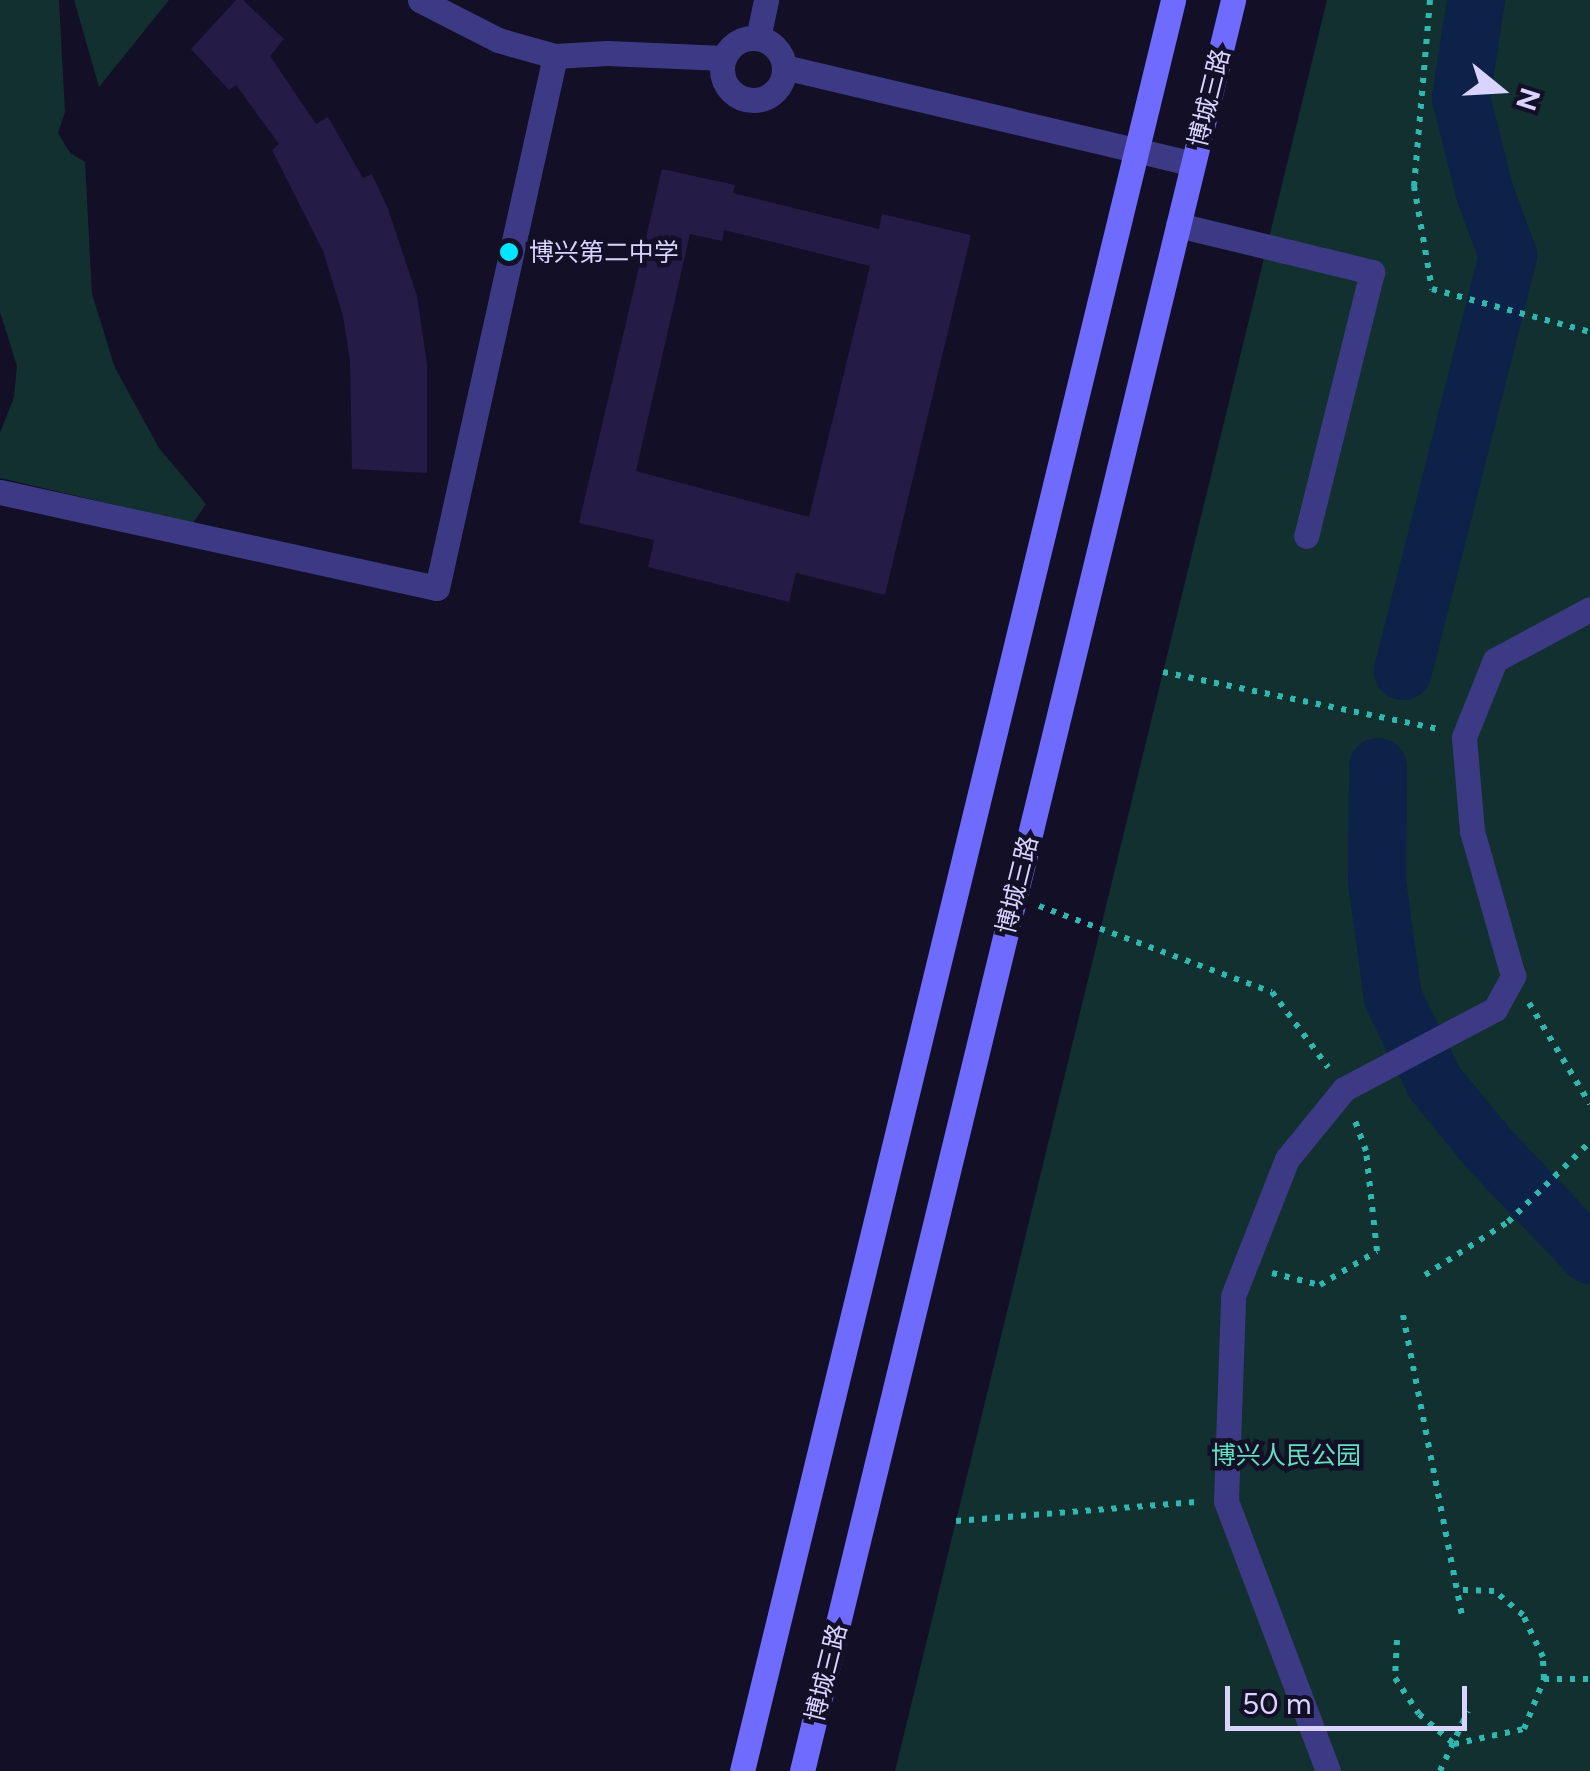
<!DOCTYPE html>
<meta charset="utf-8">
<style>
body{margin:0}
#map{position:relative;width:1590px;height:1771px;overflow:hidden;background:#130f26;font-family:Figtree,"Noto Sans SC",sans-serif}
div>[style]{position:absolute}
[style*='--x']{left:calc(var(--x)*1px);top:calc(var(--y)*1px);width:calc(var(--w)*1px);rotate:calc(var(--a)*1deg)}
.green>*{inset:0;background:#12302f}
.river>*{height:58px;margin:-29px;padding:0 29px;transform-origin:29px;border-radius:29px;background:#0c2248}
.building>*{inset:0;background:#241b47}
.path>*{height:6px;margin-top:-3px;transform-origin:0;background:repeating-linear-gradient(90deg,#2fb8b0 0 5px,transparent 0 13px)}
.minor>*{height:25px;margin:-12.5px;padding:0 12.5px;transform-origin:12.5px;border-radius:12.5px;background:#3d3a85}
.minor>.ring{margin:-12.5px;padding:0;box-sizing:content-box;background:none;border:25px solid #3d3a85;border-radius:50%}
.secondary>*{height:25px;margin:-12.5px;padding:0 12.5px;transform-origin:12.5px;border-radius:12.5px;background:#6f6bff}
.dots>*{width:28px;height:28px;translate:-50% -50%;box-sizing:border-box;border:5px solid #130f26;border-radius:50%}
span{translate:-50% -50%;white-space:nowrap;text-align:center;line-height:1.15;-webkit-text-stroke:9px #130f26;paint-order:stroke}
.street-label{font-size:25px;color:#d9d4ff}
.poi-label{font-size:25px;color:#d9d4ff}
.left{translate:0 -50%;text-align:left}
.park-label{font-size:25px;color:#5fe0c0}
.north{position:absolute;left:1450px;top:40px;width:100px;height:100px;-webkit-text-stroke:8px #130f26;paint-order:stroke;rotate:108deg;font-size:28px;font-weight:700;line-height:40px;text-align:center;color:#d9d4ff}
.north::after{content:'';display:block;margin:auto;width:35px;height:45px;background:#d9d4ff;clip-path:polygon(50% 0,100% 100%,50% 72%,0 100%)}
.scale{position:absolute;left:1225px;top:1686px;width:242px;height:45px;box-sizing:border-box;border:5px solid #d9d4ff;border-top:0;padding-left:12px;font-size:30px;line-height:35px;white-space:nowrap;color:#d9d4ff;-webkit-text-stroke:8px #130f26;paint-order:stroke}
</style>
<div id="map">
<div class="green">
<div style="clip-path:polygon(0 0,59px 0,65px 112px,58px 133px,70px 153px,85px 162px,92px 294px,115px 368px,159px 448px,206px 504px,193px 523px,0 478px,0 433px,14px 397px,17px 366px,0 312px)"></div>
<div style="clip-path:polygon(74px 0,169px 0,99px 87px)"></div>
<div style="clip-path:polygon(1327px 0,1590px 0,1590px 1771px,895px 1771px)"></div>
</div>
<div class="river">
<div style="--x:1403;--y:671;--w:429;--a:-75.8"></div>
<div style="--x:1508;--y:255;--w:66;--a:-110.4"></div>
<div style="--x:1485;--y:193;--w:98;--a:-104.2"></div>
<div style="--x:1461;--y:98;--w:99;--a:-81.3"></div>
<div style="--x:1378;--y:767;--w:115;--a:90.5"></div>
<div style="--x:1377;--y:882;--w:117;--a:82.1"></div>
<div style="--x:1393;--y:998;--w:95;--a:63.7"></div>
<div style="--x:1435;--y:1083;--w:84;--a:50.8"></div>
<div style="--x:1488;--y:1148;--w:148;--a:46.4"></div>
</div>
<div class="building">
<div style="clip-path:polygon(236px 0,243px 0,284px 39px,270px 56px,316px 124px,328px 117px,363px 178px,372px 174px,388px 209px,417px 296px,427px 364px,427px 473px,352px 469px,350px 361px,343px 316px,323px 251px,272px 150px,279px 144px,236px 85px,229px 90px,191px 49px)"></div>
<div style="clip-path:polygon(evenodd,662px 169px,735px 185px,733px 193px,879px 229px,882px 214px,971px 235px,885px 595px,796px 573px,789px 602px,648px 567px,654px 540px,579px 523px,662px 169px,724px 230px,870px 266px,809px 517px,636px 471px,690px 234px,722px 241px,724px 230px)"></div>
</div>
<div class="path">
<div style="--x:1430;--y:0;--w:187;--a:94.9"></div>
<div style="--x:1414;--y:186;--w:105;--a:80.1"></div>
<div style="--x:1432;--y:289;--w:164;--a:15.2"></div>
<div style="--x:1163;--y:672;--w:282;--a:11.7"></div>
<div style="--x:1039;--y:906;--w:248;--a:20.3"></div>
<div style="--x:1272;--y:992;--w:94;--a:53.3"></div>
<div style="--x:1529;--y:1003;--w:118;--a:58.9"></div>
<div style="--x:1272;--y:1273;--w:49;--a:14"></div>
<div style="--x:1320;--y:1285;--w:66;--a:-30.8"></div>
<div style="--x:1377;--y:1251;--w:101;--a:-96.3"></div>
<div style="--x:1366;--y:1151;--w:35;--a:-110"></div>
<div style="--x:1425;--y:1275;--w:98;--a:-32.6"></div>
<div style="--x:1508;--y:1222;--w:115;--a:-44.3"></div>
<div style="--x:1403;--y:1315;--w:311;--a:78.9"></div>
<div style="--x:956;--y:1521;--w:244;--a:-4.5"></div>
<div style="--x:1397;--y:1640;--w:38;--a:93"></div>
<div style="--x:1395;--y:1678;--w:43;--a:56.3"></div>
<div style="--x:1419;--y:1714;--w:46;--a:40.6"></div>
<div style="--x:1454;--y:1744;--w:72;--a:-12.1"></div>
<div style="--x:1524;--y:1729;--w:54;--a:-68.2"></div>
<div style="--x:1544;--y:1679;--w:22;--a:-93"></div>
<div style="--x:1543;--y:1657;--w:47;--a:-115.5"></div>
<div style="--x:1523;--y:1615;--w:38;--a:-140"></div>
<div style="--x:1494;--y:1591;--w:34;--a:-178"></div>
<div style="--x:1544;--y:1679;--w:46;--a:0"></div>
<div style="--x:1440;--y:1771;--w:66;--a:-65"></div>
</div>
<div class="minor">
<div style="--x:420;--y:0;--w:88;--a:27.1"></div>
<div style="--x:498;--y:40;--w:59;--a:15.7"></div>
<div style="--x:555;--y:56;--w:52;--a:-3.3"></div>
<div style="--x:607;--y:53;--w:117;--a:2.4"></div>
<div style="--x:758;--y:38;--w:39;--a:-78"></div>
<div class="ring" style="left:722px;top:38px;width:37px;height:37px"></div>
<div style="--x:784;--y:67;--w:420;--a:13.3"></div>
<div style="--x:1178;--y:225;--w:200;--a:13.6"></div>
<div style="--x:1372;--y:272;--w:272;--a:104"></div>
<div style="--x:0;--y:492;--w:447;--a:12.4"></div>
<div style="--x:437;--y:588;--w:545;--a:-77.49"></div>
<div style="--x:1328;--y:1771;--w:289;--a:-110.7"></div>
<div style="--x:1226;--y:1501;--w:205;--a:-88"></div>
<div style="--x:1233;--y:1296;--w:147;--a:-68.5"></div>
<div style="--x:1287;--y:1159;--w:90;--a:-50.8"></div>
<div style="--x:1344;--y:1089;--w:171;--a:-27.9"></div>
<div style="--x:1495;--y:1009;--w:38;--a:-61"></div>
<div style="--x:1513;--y:976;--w:151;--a:-105.8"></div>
<div style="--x:1472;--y:831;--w:94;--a:-94.9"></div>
<div style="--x:1464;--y:737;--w:83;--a:-68.1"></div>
<div style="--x:1495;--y:660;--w:108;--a:-28.2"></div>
</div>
<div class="secondary">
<div style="--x:742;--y:1771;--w:1823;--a:-76.32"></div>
<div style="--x:802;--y:1771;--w:1823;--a:-76.32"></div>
</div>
<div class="dots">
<div style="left:509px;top:252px;background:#00e5ff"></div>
</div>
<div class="street-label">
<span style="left:1209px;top:98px;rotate:-76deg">博城三路</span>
<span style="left:1017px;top:885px;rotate:-76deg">博城三路</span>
<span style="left:826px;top:1673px;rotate:-76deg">博城三路</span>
</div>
<div class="poi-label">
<span class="left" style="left:529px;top:252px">博兴第二中学</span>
</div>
<div class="park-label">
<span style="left:1286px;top:1455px">博兴人民公园</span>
</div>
<div class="north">N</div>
<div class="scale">50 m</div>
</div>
